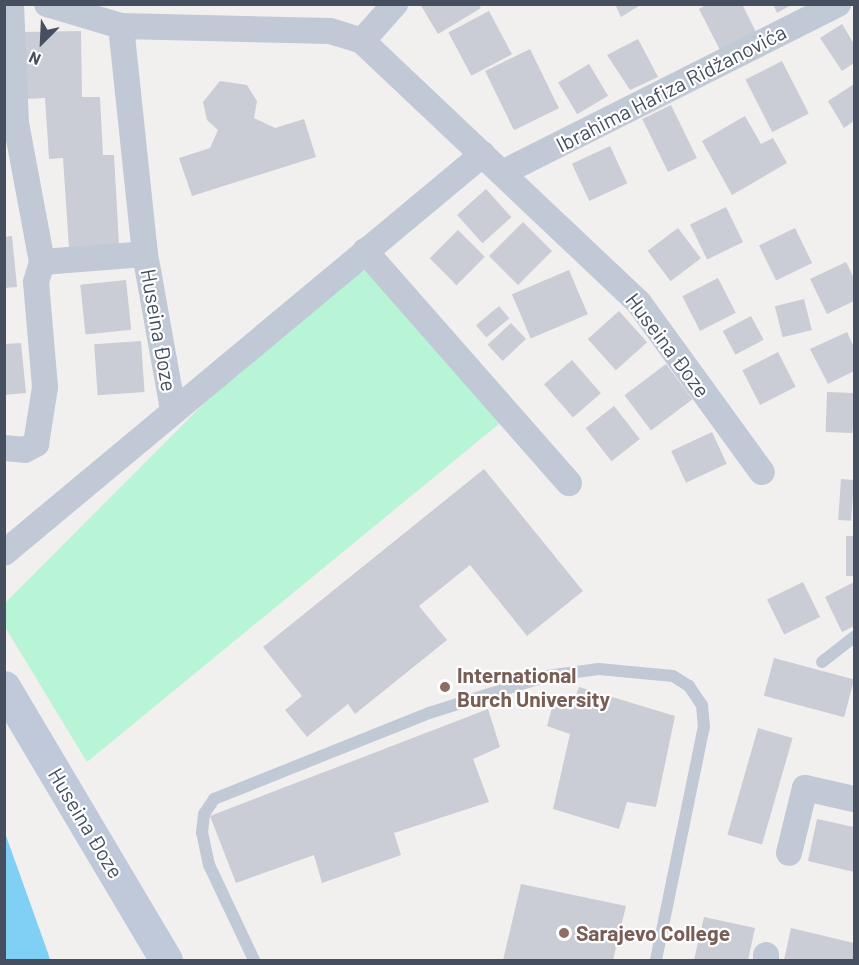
<!DOCTYPE html>
<meta charset="utf-8">
<style>
body{margin:0}
#map{position:relative;width:859px;height:965px;overflow:hidden;background:#f2efef;font-family:Barlow,sans-serif}
div>[style]{position:absolute}
[style*='--x']{left:calc(var(--x)*1px);top:calc(var(--y)*1px);width:calc(var(--w)*1px);rotate:calc(var(--a)*1deg)}
.green>*{inset:0;background:#b8f4d6}
.water>*{inset:0;background:#80d0f6}
.building>*{inset:0;background:#cacdd5;transform-origin:0 0}
.lane>*{height:12px;margin:-6px;padding:0 6px;transform-origin:6px;border-radius:6px;background:#c1c9d6}
.street>*{height:26px;margin:-13px;padding:0 13px;transform-origin:13px;border-radius:13px;background:#c1c9d6}
.secondary>*{height:33px;margin:-16.5px;padding:0 16.5px;transform-origin:16.5px;border-radius:16.5px;background:#bfc9da}
.dots>*{width:16px;height:16px;translate:-50% -50%;box-sizing:border-box;border:3px solid #fff;border-radius:50%}
span{translate:-50% -50%;white-space:nowrap;text-align:center;line-height:1.15;-webkit-text-stroke:4.5px #fff;paint-order:stroke}
.street-label{font-size:21px;color:#454f5f}
.education-label{font-size:21px;color:#785e54;font-weight:700}
.left{translate:0 -50%;text-align:left}
.frame{position:absolute;inset:0;border:6px solid #454f5f;pointer-events:none}
.north{position:absolute;left:12px;top:12px;width:60px;height:60px;-webkit-text-stroke:4px #fff;paint-order:stroke;rotate:204deg;font-size:16px;font-weight:700;line-height:24px;text-align:center;color:#454f5f}
.north::after{content:'';display:block;margin:auto;width:21px;height:27px;background:#454f5f;clip-path:polygon(50% 0,100% 100%,50% 72%,0 100%)}
</style>
<div id="map">
<div class="green">
<div style="clip-path:polygon(353px 254px,505px 419px,87px 762px,5px 627px,5px 603px)"></div>
</div>
<div class="water">
<div style="clip-path:polygon(5px 833px,48px 953px,50px 960px,5px 960px)"></div>
</div>
<div class="building">
<div style="clip-path:polygon(420px 4px,478px 4px,481px 8px,438px 34px)"></div>
<div style="clip-path:polygon(615px 4px,642px 4px,621px 17px)"></div>
<div style="clip-path:polygon(708px 4px,742px 4px,756px 32px,720px 50px,699px 9px)"></div>
<div style="clip-path:polygon(773px 4px,793px 4px,777px 13px)"></div>
<div style="left:489px;top:11px;width:49px;height:46px;rotate:62deg"></div>
<div style="clip-path:polygon(842px 24px,854px 44px,854px 63px,842px 71px,820px 38px)"></div>
<div style="clip-path:polygon(81px 31px,82px 97px,100px 97px,103px 155px,114px 155px,119px 245px,69px 248px,63px 158px,49px 159px,45px 98px,25px 99px,23px 32px)"></div>
<div style="clip-path:polygon(638px 39px,658px 77px,630px 90px,607px 55px)"></div>
<div style="left:530px;top:49px;width:66px;height:50px;rotate:64deg"></div>
<div style="left:782px;top:61px;width:59px;height:41px;rotate:63deg"></div>
<div style="left:589px;top:64px;width:37px;height:36px;rotate:59deg"></div>
<div style="clip-path:polygon(220px 81px,247px 85px,257px 101px,254px 118px,275px 128px,304px 119px,316px 157px,192px 196px,179px 158px,210px 148px,218px 130px,207px 120px,203px 102px)"></div>
<div style="clip-path:polygon(854px 84px,854px 121px,844px 128px,828px 101px)"></div>
<div style="left:671px;top:105px;width:59px;height:32px;rotate:64deg"></div>
<div style="clip-path:polygon(745px 116px,761px 144px,773px 138px,787px 163px,732px 195px,702px 141px)"></div>
<div style="left:610px;top:146px;width:41px;height:42px;rotate:65deg"></div>
<div style="left:486px;top:189px;width:38px;height:39px;rotate:48deg"></div>
<div style="left:726px;top:207px;width:39px;height:40px;rotate:64deg"></div>
<div style="left:523px;top:222px;width:41px;height:48px;rotate:45deg"></div>
<div style="left:678px;top:228px;width:38px;height:38px;rotate:53deg"></div>
<div style="left:795px;top:228px;width:39px;height:40px;rotate:64deg"></div>
<div style="left:458px;top:230px;width:38px;height:40px;rotate:45deg"></div>
<div style="clip-path:polygon(12px 236px,17px 287px,4px 288px,4px 237px)"></div>
<div style="clip-path:polygon(846px 262px,854px 278px,854px 301px,827px 314px,810px 279px)"></div>
<div style="left:569px;top:270px;width:48px;height:62px;rotate:67deg"></div>
<div style="left:718px;top:278px;width:39px;height:40px;rotate:63deg"></div>
<div style="left:126px;top:280px;width:50px;height:46px;rotate:84deg"></div>
<div style="left:804px;top:299px;width:32px;height:30px;rotate:76deg"></div>
<div style="left:499px;top:306px;width:16px;height:30px;rotate:50deg"></div>
<div style="left:619px;top:311px;width:42px;height:42px;rotate:48deg"></div>
<div style="left:751px;top:316px;width:27px;height:32px;rotate:62deg"></div>
<div style="left:511px;top:323px;width:22px;height:32px;rotate:47deg"></div>
<div style="clip-path:polygon(847px 332px,854px 347px,854px 371px,828px 384px,810px 349px)"></div>
<div style="left:141px;top:341px;width:51px;height:47px;rotate:86deg"></div>
<div style="clip-path:polygon(21px 343px,26px 393px,4px 395px,4px 344px)"></div>
<div style="left:778px;top:352px;width:39px;height:40px;rotate:63deg"></div>
<div style="left:572px;top:360px;width:44px;height:37px;rotate:49deg"></div>
<div style="left:666px;top:364px;width:44px;height:52px;rotate:53deg"></div>
<div style="left:827px;top:392px;width:27px;height:40px;rotate:2deg"></div>
<div style="left:614px;top:406px;width:42px;height:36px;rotate:52deg"></div>
<div style="left:712px;top:432px;width:35px;height:45px;rotate:65deg"></div>
<div style="clip-path:polygon(484px 469px,583px 591px,527px 636px,470px 565px,419px 606px,447px 640px,355px 714px,348px 704px,307px 737px,285px 710px,302px 696px,263px 647px)"></div>
<div style="left:841px;top:479px;width:13px;height:41px;rotate:4deg"></div>
<div style="left:846px;top:536px;width:8px;height:40px"></div>
<div style="left:803px;top:582px;width:39px;height:40px;rotate:64deg"></div>
<div style="clip-path:polygon(854px 582px,854px 626px,842px 632px,825px 597px)"></div>
<div style="left:774px;top:658px;width:83px;height:39px;rotate:15deg"></div>
<div style="clip-path:polygon(579px 687px,675px 716px,656px 807px,627px 802px,619px 829px,553px 809px,570px 734px,547px 726px,554px 700px,572px 706px)"></div>
<div style="clip-path:polygon(488px 709px,500px 747px,473px 759px,489px 802px,394px 833px,401px 855px,322px 883px,314px 855px,236px 883px,210px 816px)"></div>
<div style="left:758px;top:728px;width:36px;height:111px;rotate:16deg"></div>
<div style="clip-path:polygon(817px 819px,854px 827px,854px 872px,808px 861px)"></div>
<div style="clip-path:polygon(521px 884px,626px 906px,613px 960px,503px 960px)"></div>
<div style="clip-path:polygon(704px 917px,755px 928px,748px 960px,694px 960px)"></div>
<div style="clip-path:polygon(791px 928px,854px 943px,854px 960px,784px 960px)"></div>
</div>
<div class="lane">
<div style="--x:822;--y:662;--w:41;--a:-38"></div>
<div style="--x:254;--y:960;--w:105;--a:-115.3"></div>
<div style="--x:209;--y:865;--w:33;--a:-102"></div>
<div style="--x:202;--y:833;--w:19;--a:-84"></div>
<div style="--x:204;--y:814;--w:18;--a:-56"></div>
<div style="--x:214;--y:799;--w:232;--a:-21.8"></div>
<div style="--x:429;--y:713;--w:124;--a:-17.4"></div>
<div style="--x:547;--y:676;--w:52;--a:-7.7"></div>
<div style="--x:599;--y:669;--w:74;--a:5.4"></div>
<div style="--x:673;--y:676;--w:19;--a:32"></div>
<div style="--x:689;--y:686;--w:23;--a:56"></div>
<div style="--x:702;--y:705;--w:21;--a:85"></div>
<div style="--x:704;--y:726;--w:239;--a:101.6"></div>
</div>
<div class="street">
<div style="--x:47;--y:4;--w:77;--a:16.6"></div>
<div style="--x:121;--y:26;--w:209;--a:1.4"></div>
<div style="--x:330;--y:31;--w:34;--a:17"></div>
<div style="--x:362;--y:41;--w:381;--a:43.4"></div>
<div style="--x:639;--y:303;--w:209;--a:54"></div>
<div style="--x:121;--y:26;--w:229;--a:84"></div>
<div style="--x:145;--y:254;--w:158;--a:79.8"></div>
<div style="--x:362;--y:41;--w:50;--a:-48.3"></div>
<div style="--x:504;--y:172;--w:374;--a:-26.7"></div>
<div style="--x:365;--y:251;--w:309;--a:48.7"></div>
<div style="--x:42;--y:262;--w:103;--a:-4.4"></div>
<div style="--x:4;--y:448;--w:21;--a:5"></div>
<div style="--x:25;--y:450;--w:13;--a:-29"></div>
<div style="--x:36;--y:444;--w:58;--a:-81"></div>
<div style="--x:45;--y:387;--w:105;--a:-94.9"></div>
<div style="--x:36;--y:282;--w:21;--a:-73"></div>
<div style="--x:42;--y:262;--w:141;--a:-100.6"></div>
<div style="--x:16;--y:123;--w:119;--a:-92.4"></div>
<div style="--x:4;--y:553;--w:623;--a:-39.79"></div>
<div style="--x:789;--y:853;--w:67;--a:-76.2"></div>
<div style="--x:805;--y:788;--w:50;--a:12.7"></div>
<div style="--x:766;--y:960;--w:5;--a:-90"></div>
</div>
<div class="secondary">
<div style="--x:4;--y:687;--w:317;--a:59.3"></div>
</div>
<div class="dots">
<div style="left:445px;top:687px;background:#8d6e63"></div>
<div style="left:564px;top:933px;background:#8d6e63"></div>
</div>
<div class="street-label">
<span style="left:671px;top:88px;rotate:-27deg">Ibrahima Hafiza Ridžanovića</span>
<span style="left:159px;top:330px;rotate:80deg">Huseina Đoze</span>
<span style="left:668px;top:345px;rotate:53deg">Huseina Đoze</span>
<span style="left:86px;top:823px;rotate:59deg">Huseina Đoze</span>
</div>
<div class="education-label">
<span class="left" style="left:457px;top:687px">International<br>Burch University</span>
<span class="left" style="left:576px;top:933px">Sarajevo College</span>
</div>
<div class="frame"></div>
<div class="north">N</div>
</div>
